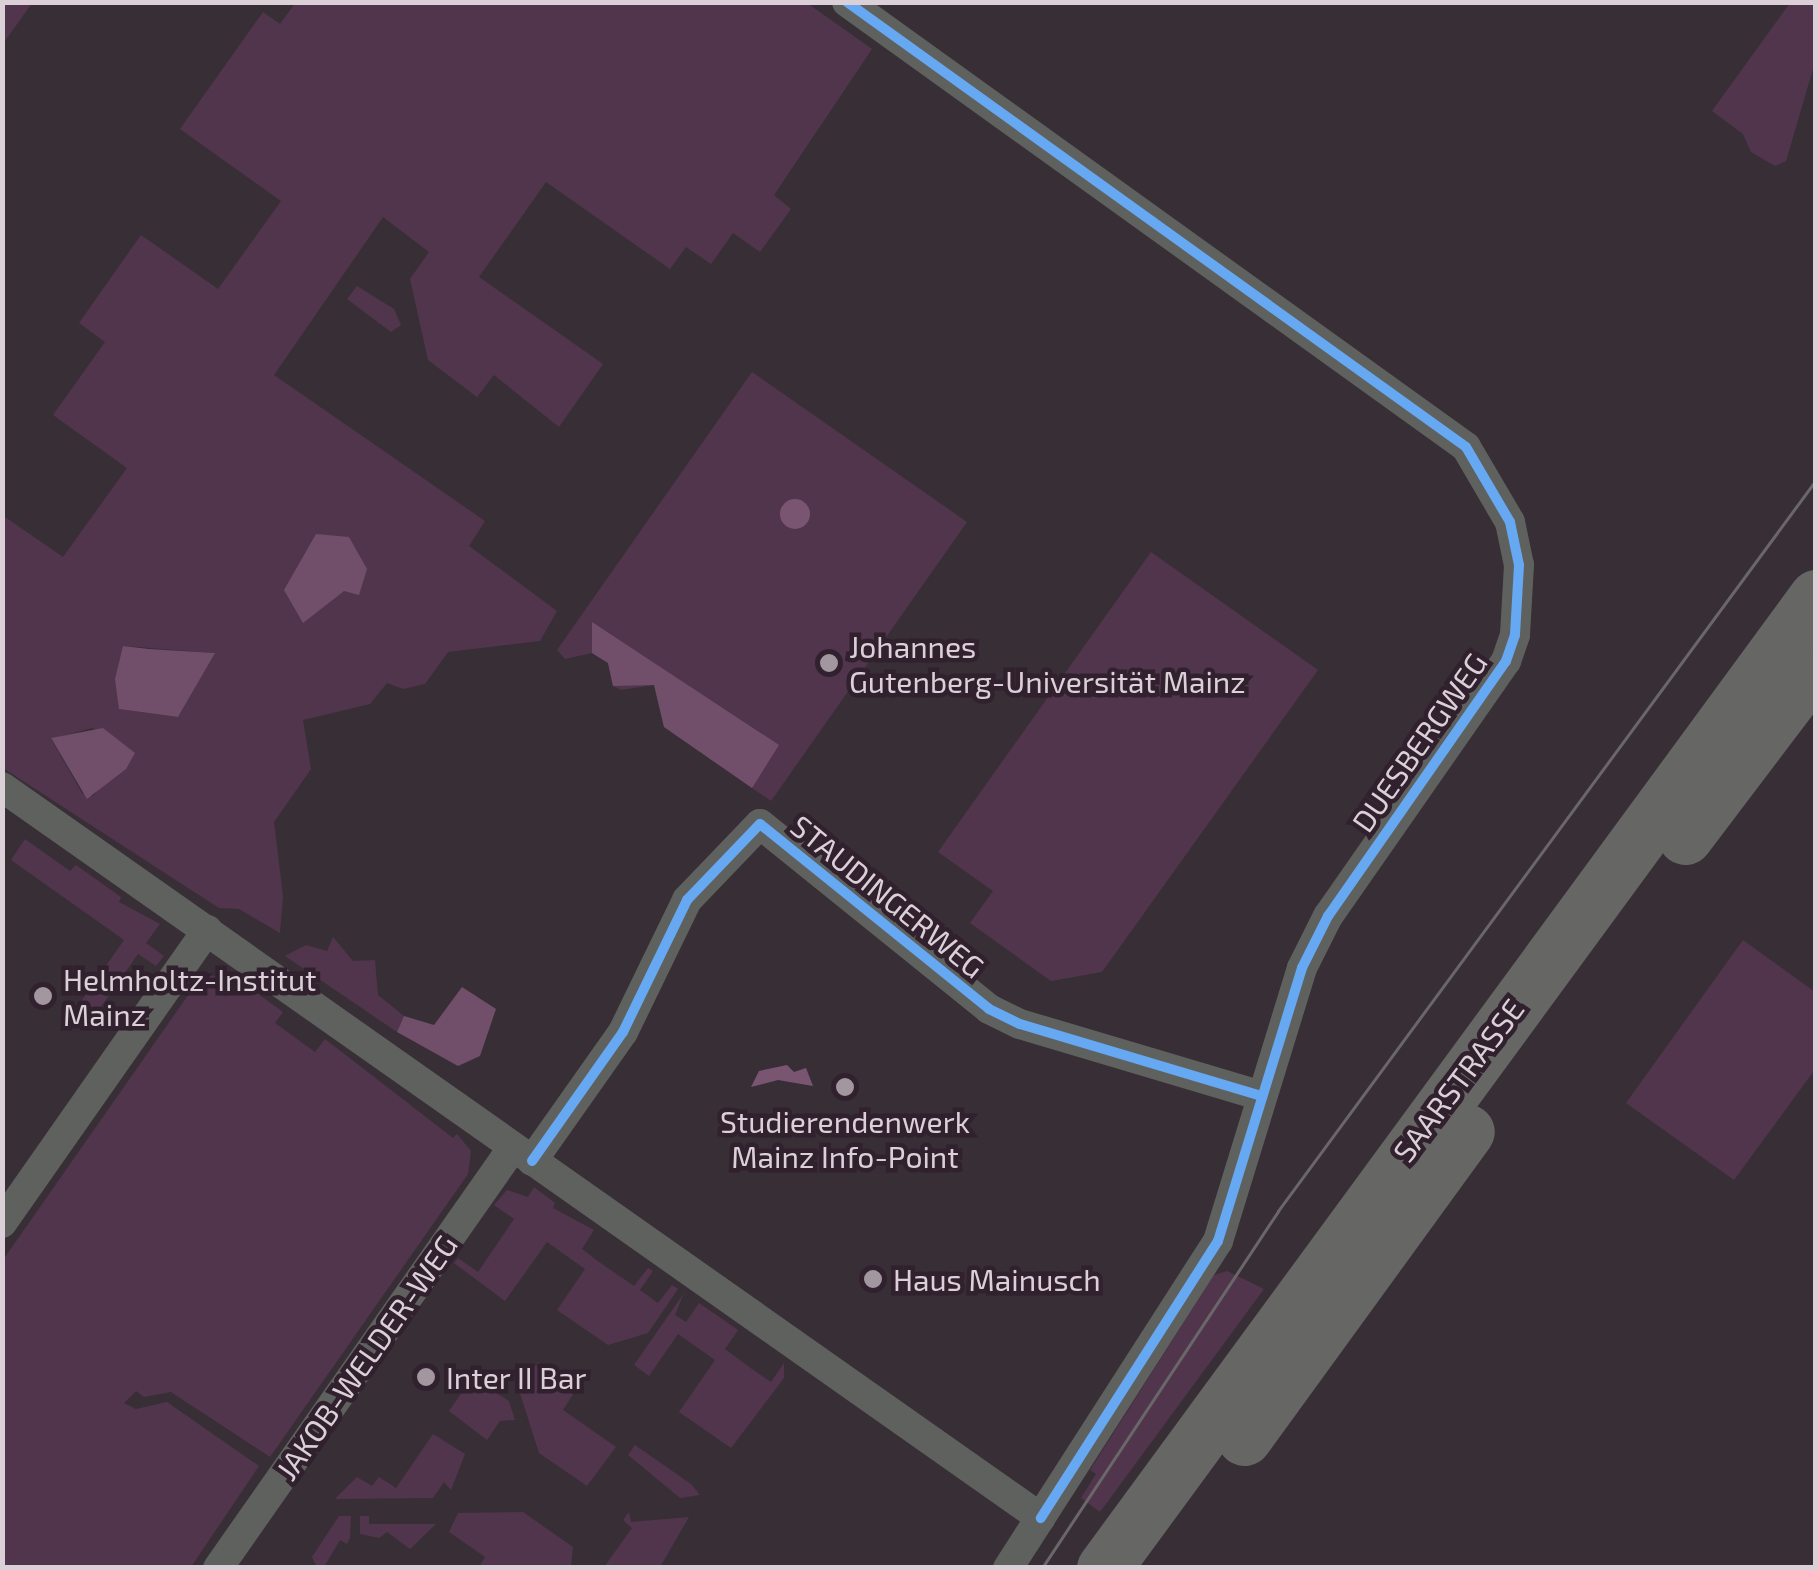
<!DOCTYPE html>
<meta charset="utf-8">
<style>
body{margin:0}
#map{position:relative;width:1818px;height:1570px;overflow:hidden;background:#382e36;font-family:"Exo 2",sans-serif}
div>[style]{position:absolute}
[style*='--x']{left:calc(var(--x)*1px);top:calc(var(--y)*1px);width:calc(var(--w)*1px);rotate:calc(var(--a)*1deg)}
.green>*{inset:0;background:#51354c}
.forest>*{inset:0;background:#714f6a}
.water>*{inset:0;background:#795571}
.round{border-radius:50%}
.street>*{height:30px;margin:-15px;padding:0 15px;transform-origin:15px;border-radius:15px;background:#5f615e}
.highway>*{height:55px;margin:-27.5px;padding:0 27.5px;transform-origin:27.5px;border-radius:27.5px;background:#666664}
.tram>*{height:2.5px;margin:-1.25px;padding:0 1.25px;transform-origin:1.25px;border-radius:1.25px;background:#696768}
.cycleway>*{height:10px;margin:-5px;padding:0 5px;transform-origin:5px;border-radius:5px;background:#66a8f1}
.dots>*{width:28px;height:28px;translate:-50% -50%;box-sizing:border-box;border:5px solid #31212e;border-radius:50%}
span{translate:-50% -50%;white-space:nowrap;text-align:center;line-height:1.15;-webkit-text-stroke:9px #31212e;paint-order:stroke}
.poi-label{font-size:30px;color:#dbd0d8}
.left{translate:0 -50%;text-align:left}
.street-label{font-size:30px;color:#dbd0d8}
.frame{position:absolute;inset:0;border:5px solid #dbd0d8;pointer-events:none}
</style>
<div id="map">
<div class="green">
<div style="clip-path:polygon(3px 2px,32px 3px,3px 44px,2px 3px)"></div>
<div style="clip-path:polygon(evenodd,296px 2px,807px 3px,872px 49px,774px 195px,791px 209px,760px 252px,733px 233px,711px 264px,686px 247px,670px 269px,546px 182px,479px 277px,603px 364px,559px 427px,494px 375px,477px 397px,428px 360px,410px 279px,429px 252px,383px 217px,274px 375px,485px 521px,469px 546px,557px 611px,540px 641px,448px 652px,425px 684px,403px 689px,387px 683px,370px 704px,303px 720px,311px 769px,274px 822px,283px 896px,280px 933px,239px 909px,219px 908px,3px 768px,2px 515px,63px 557px,127px 468px,53px 415px,105px 342px,79px 323px,141px 235px,218px 289px,281px 201px,180px 129px,263px 12px,280px 24px,296px 2px,124px 646px,214px 653px,214px 654px,178px 717px,119px 709px,124px 646px,296px 2px,92px 728px,115px 740px,107px 780px,93px 796px,82px 793px,51px 739px,92px 728px)"></div>
<div style="clip-path:polygon(1790px 3px,1815px 3px,1815px 62px,1786px 161px,1775px 166px,1751px 152px,1743px 134px,1712px 111px)"></div>
<div style="clip-path:polygon(357px 286px,394px 309px,401px 325px,391px 332px,347px 299px)"></div>
<div style="clip-path:polygon(752px 372px,967px 522px,771px 801px,664px 727px,654px 685px,621px 690px,613px 686px,608px 663px,592px 653px,565px 659px,557px 650px)"></div>
<div style="clip-path:polygon(1151px 552px,1318px 670px,1102px 972px,1051px 981px,970px 923px,993px 891px,938px 852px)"></div>
<div style="clip-path:polygon(25px 839px,70px 871px,76px 865px,121px 897px,119px 902px,160px 924px,146px 943px,164px 956px,156px 966px,138px 954px,87px 1027px,71px 1016px,124px 940px,11px 860px)"></div>
<div style="clip-path:polygon(333px 937px,353px 961px,375px 960px,378px 995px,404px 1016px,397px 1032px,285px 956px,306px 945px,327px 951px)"></div>
<div style="clip-path:polygon(1743px 940px,1815px 992px,1816px 1068px,1734px 1180px,1626px 1103px)"></div>
<div style="clip-path:polygon(208px 975px,240px 981px,283px 1012px,275px 1023px,315px 1052px,325px 1039px,453px 1138px,457px 1134px,471px 1151px,468px 1174px,270px 1457px,171px 1392px,144px 1397px,136px 1391px,124px 1403px,136px 1409px,167px 1402px,259px 1466px,191px 1567px,3px 1567px,3px 1260px,191px 991px)"></div>
<div style="clip-path:polygon(534px 1187px,555px 1203px,553px 1208px,594px 1230px,582px 1249px,599px 1262px,634px 1286px,648px 1268px,653px 1271px,640px 1290px,658px 1303px,672px 1285px,678px 1289px,648px 1333px,608px 1345px,557px 1310px,585px 1269px,547px 1242px,505px 1301px,454px 1263px,458px 1258px,478px 1272px,514px 1219px,494px 1205px,507px 1190px,528px 1197px)"></div>
<div style="clip-path:polygon(1227px 1271px,1264px 1289px,1100px 1512px,1081px 1498px,1096px 1474px,1090px 1470px,1214px 1275px)"></div>
<div style="clip-path:polygon(684px 1293px,675px 1315px,686px 1322px,699px 1303px,738px 1330px,725px 1349px,752px 1369px,771px 1382px,784px 1363px,784px 1378px,731px 1448px,679px 1412px,715px 1360px,678px 1334px,649px 1376px,634px 1365px)"></div>
<div style="clip-path:polygon(538px 1362px,577px 1388px,563px 1410px,616px 1447px,587px 1486px,539px 1453px,519px 1390px)"></div>
<div style="clip-path:polygon(472px 1378px,509px 1401px,515px 1420px,500px 1421px,487px 1440px,449px 1411px)"></div>
<div style="clip-path:polygon(433px 1434px,465px 1454px,451px 1490px,444px 1482px,433px 1498px,335px 1499px,357px 1477px,372px 1486px,379px 1477px,396px 1488px)"></div>
<div style="clip-path:polygon(635px 1445px,691px 1484px,700px 1495px,680px 1498px,628px 1455px)"></div>
<div style="clip-path:polygon(523px 1512px,573px 1547px,571px 1567px,479px 1567px,485px 1557px,449px 1532px,458px 1513px)"></div>
<div style="clip-path:polygon(629px 1512px,631px 1522px,689px 1517px,660px 1567px,604px 1567px,632px 1528px,623px 1520px)"></div>
<div style="clip-path:polygon(339px 1516px,351px 1516px,350px 1538px,347px 1544px,340px 1540px,324px 1567px,317px 1567px,312px 1557px)"></div>
<div style="clip-path:polygon(360px 1516px,369px 1516px,369px 1524px,436px 1524px,410px 1549px,387px 1532px,379px 1538px,360px 1534px)"></div>
</div>
<div class="forest">
<div style="clip-path:polygon(316px 534px,349px 537px,367px 569px,359px 595px,344px 591px,303px 623px,284px 590px)"></div>
<div style="clip-path:polygon(592px 622px,779px 745px,752px 788px,664px 727px,654px 685px,613px 686px,608px 663px,592px 653px)"></div>
<div style="clip-path:polygon(123px 646px,149px 649px,215px 653px,178px 717px,119px 709px,115px 679px)"></div>
<div style="clip-path:polygon(103px 728px,135px 753px,126px 769px,87px 799px,51px 738px)"></div>
<div style="clip-path:polygon(462px 987px,496px 1009px,480px 1056px,458px 1066px,397px 1032px,404px 1016px,434px 1025px)"></div>
</div>
<div class="water">
<div class="round" style="left:780px;top:499px;width:30px;height:30px"></div>
<div style="clip-path:polygon(787px 1065px,794px 1072px,806px 1068px,813px 1086px,778px 1080px,751px 1087px,759px 1071px)"></div>
</div>
<div class="street">
<div style="--x:847;--y:2;--w:762;--a:35.71"></div>
<div style="--x:1466;--y:447;--w:87;--a:59.6"></div>
<div style="--x:1510;--y:522;--w:44;--a:78.2"></div>
<div style="--x:1519;--y:565;--w:70;--a:93.3"></div>
<div style="--x:1515;--y:635;--w:28;--a:109"></div>
<div style="--x:1506;--y:661;--w:311;--a:124.9"></div>
<div style="--x:1328;--y:916;--w:58;--a:116.6"></div>
<div style="--x:1302;--y:968;--w:286;--a:107.1"></div>
<div style="--x:1218;--y:1241;--w:389;--a:122.7"></div>
<div style="--x:2;--y:787;--w:1270;--a:35.13"></div>
<div style="--x:532;--y:1161;--w:158;--a:-54.8"></div>
<div style="--x:623;--y:1032;--w:147;--a:-64.1"></div>
<div style="--x:687;--y:900;--w:105;--a:-46.2"></div>
<div style="--x:760;--y:824;--w:294;--a:38.9"></div>
<div style="--x:989;--y:1009;--w:34;--a:26"></div>
<div style="--x:1020;--y:1024;--w:252;--a:16.6"></div>
<div style="--x:2;--y:1223;--w:358;--a:-55"></div>
<div style="--x:218;--y:1568;--w:514;--a:-54.98"></div>
</div>
<div class="highway">
<div style="--x:1685;--y:837;--w:217;--a:-52.9"></div>
<div style="--x:1244;--y:1438;--w:379;--a:-54"></div>
<div style="--x:1104;--y:1568;--w:1204;--a:-53.75"></div>
</div>
<div class="tram">
<div style="--x:1042;--y:1568;--w:428;--a:-56.5"></div>
<div style="--x:1278;--y:1211;--w:908;--a:-53.65"></div>
</div>
<div class="cycleway">
<div style="--x:847;--y:2;--w:762;--a:35.71"></div>
<div style="--x:1466;--y:447;--w:87;--a:59.6"></div>
<div style="--x:1510;--y:522;--w:44;--a:78.2"></div>
<div style="--x:1519;--y:565;--w:70;--a:93.3"></div>
<div style="--x:1515;--y:635;--w:28;--a:109"></div>
<div style="--x:1506;--y:661;--w:311;--a:124.9"></div>
<div style="--x:1328;--y:916;--w:58;--a:116.6"></div>
<div style="--x:1302;--y:968;--w:286;--a:107.1"></div>
<div style="--x:1218;--y:1241;--w:329;--a:122.6"></div>
<div style="--x:532;--y:1161;--w:158;--a:-54.8"></div>
<div style="--x:623;--y:1032;--w:147;--a:-64.1"></div>
<div style="--x:687;--y:900;--w:105;--a:-46.2"></div>
<div style="--x:760;--y:824;--w:294;--a:38.9"></div>
<div style="--x:989;--y:1009;--w:34;--a:26"></div>
<div style="--x:1020;--y:1024;--w:252;--a:16.6"></div>
</div>
<div class="dots">
<div style="left:829px;top:663px;background:#a2979f"></div>
<div style="left:43px;top:996px;background:#a2979f"></div>
<div style="left:845px;top:1087px;background:#a2979f"></div>
<div style="left:873px;top:1279px;background:#a2979f"></div>
<div style="left:426px;top:1377px;background:#a2979f"></div>
</div>
<div class="poi-label">
<span class="left" style="left:849px;top:663px">Johannes<br>Gutenberg-Universität Mainz</span>
<span class="left" style="left:63px;top:996px">Helmholtz-Institut<br>Mainz</span>
<span style="left:845px;top:1138px">Studierendenwerk<br>Mainz Info-Point</span>
<span class="left" style="left:893px;top:1279px">Haus Mainusch</span>
<span class="left" style="left:446px;top:1377px">Inter II Bar</span>
</div>
<div class="street-label">
<span style="left:1419px;top:742px;rotate:-55deg">DUESBERGWEG</span>
<span style="left:888px;top:896px;rotate:39deg">STAUDINGERWEG</span>
<span style="left:1458px;top:1080px;rotate:-53deg">SAARSTRASSE</span>
<span style="left:366px;top:1357px;rotate:-55deg">JAKOB-WELDER-WEG</span>
</div>
<div class="frame"></div>
</div>
